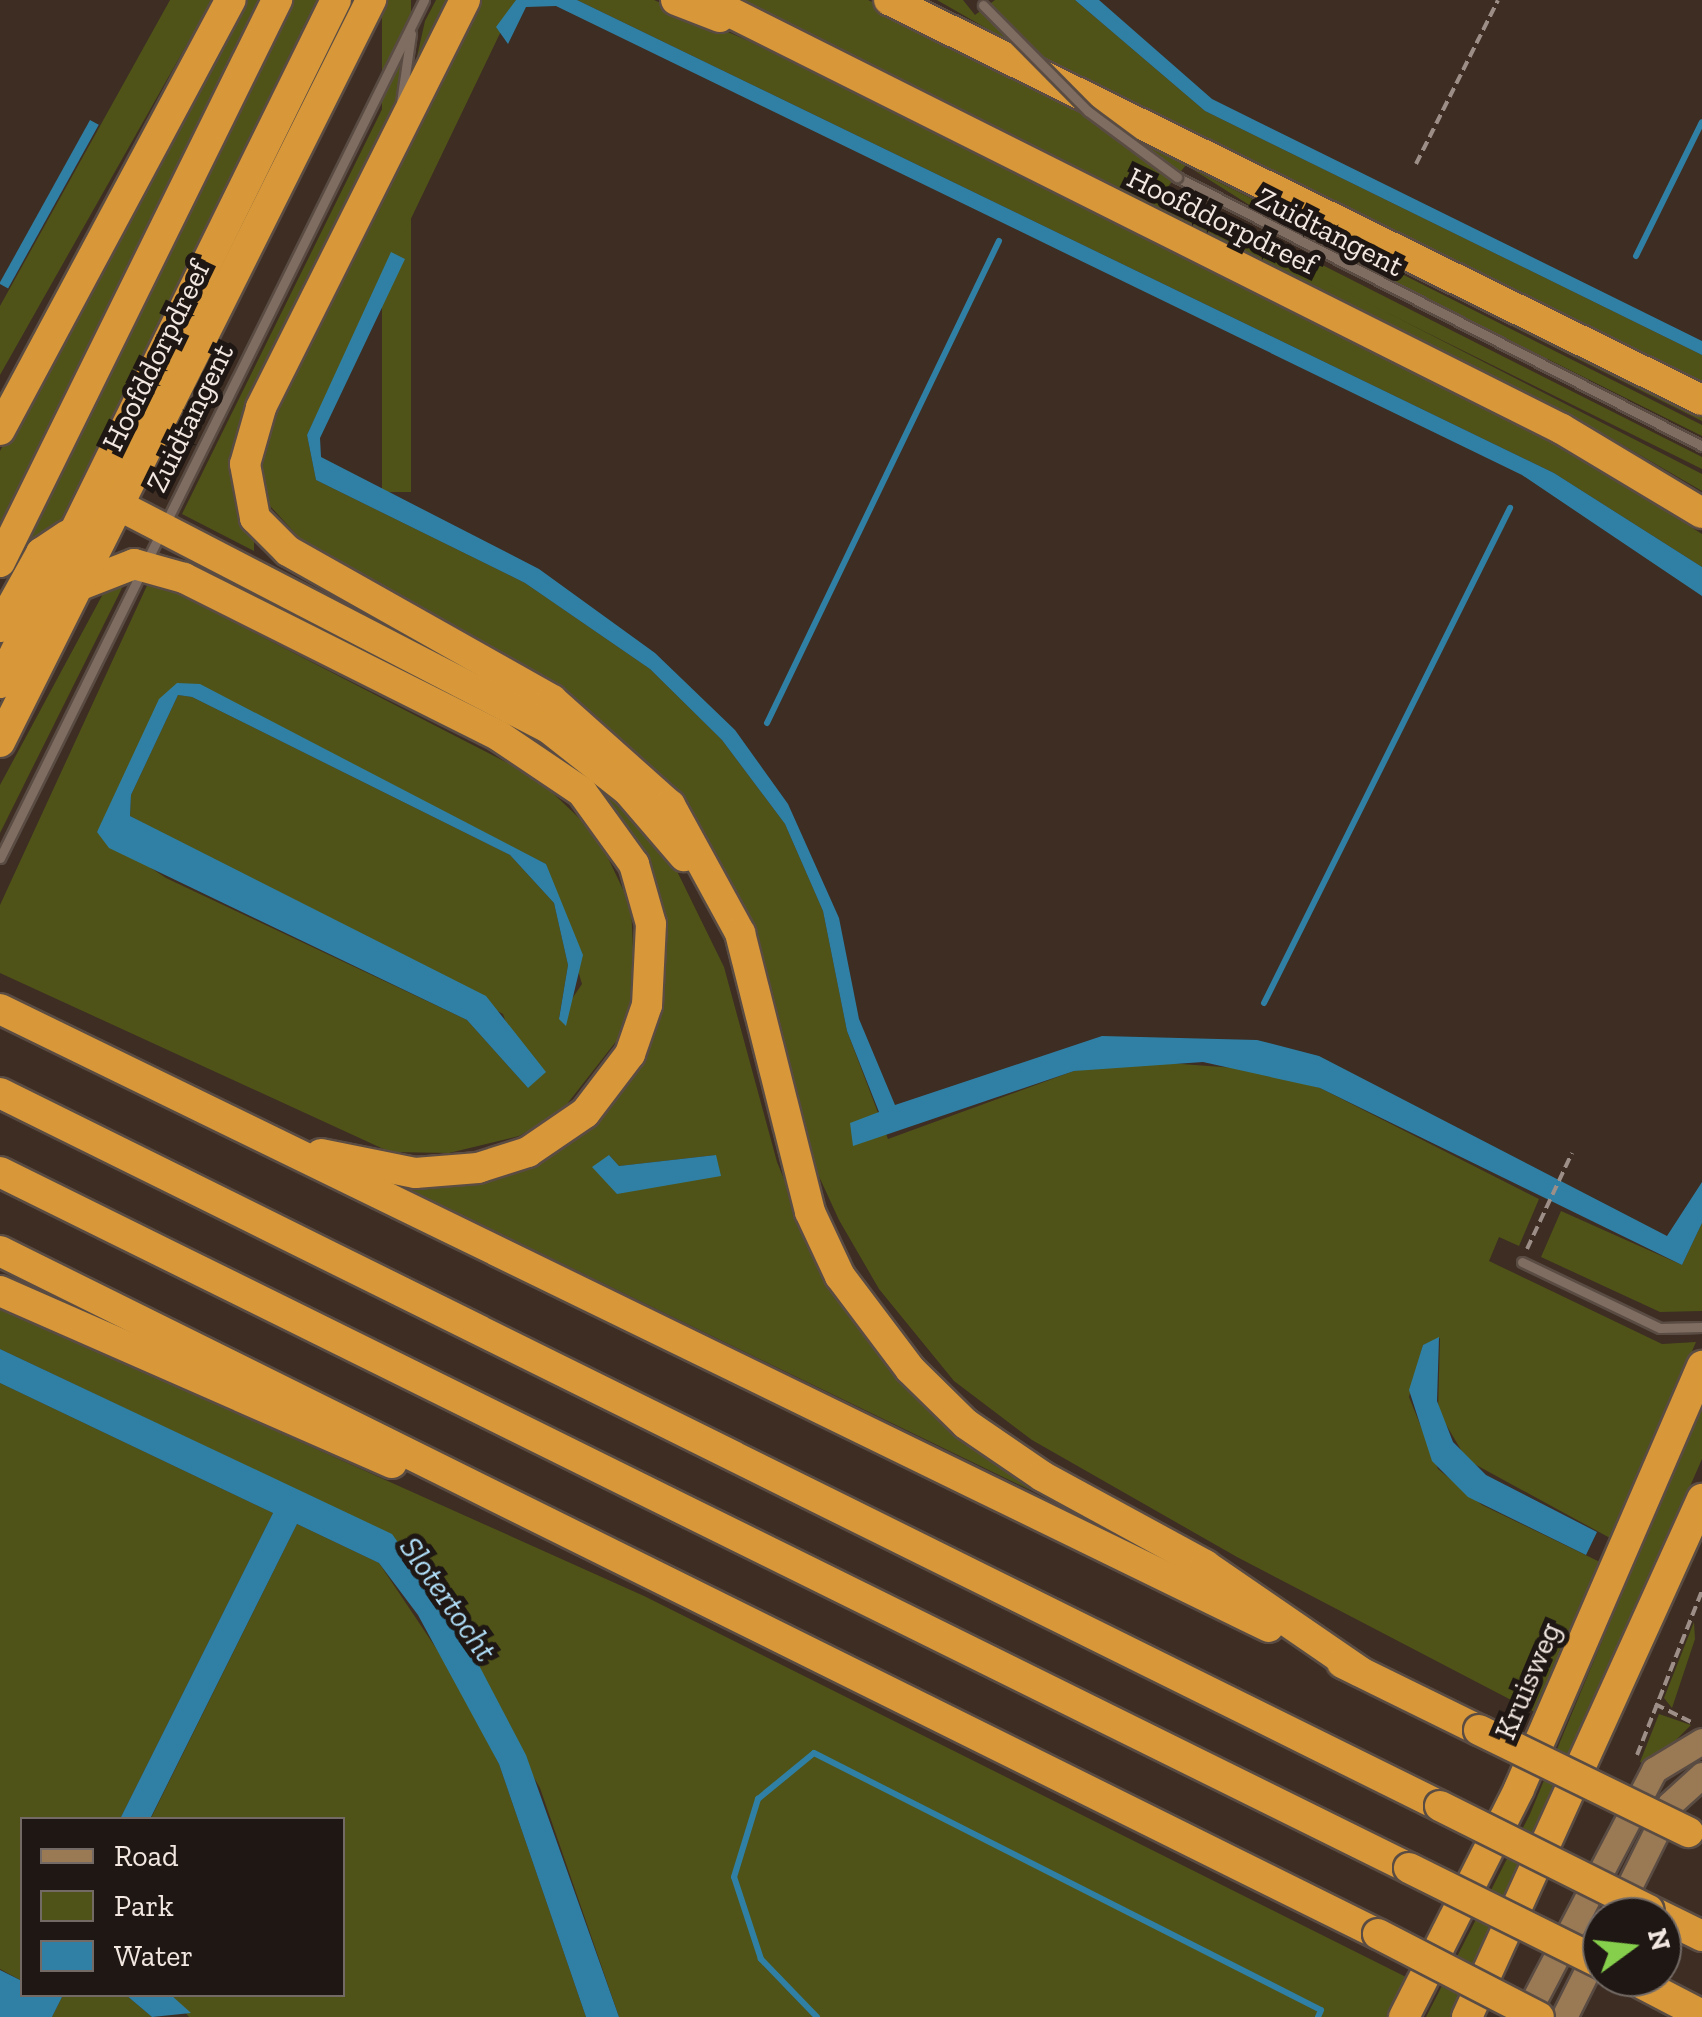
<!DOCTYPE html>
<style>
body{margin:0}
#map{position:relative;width:1702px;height:2017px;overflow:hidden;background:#3d2d23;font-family:"Zilla Slab",serif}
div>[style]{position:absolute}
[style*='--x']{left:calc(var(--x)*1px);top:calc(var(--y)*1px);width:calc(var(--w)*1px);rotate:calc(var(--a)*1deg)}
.green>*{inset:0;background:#4f5318;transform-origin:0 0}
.water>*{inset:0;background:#3080a5;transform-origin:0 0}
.stream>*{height:6px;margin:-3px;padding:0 3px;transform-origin:3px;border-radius:3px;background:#3080a5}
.path>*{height:4px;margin-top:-2px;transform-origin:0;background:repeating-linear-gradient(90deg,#9d8f88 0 10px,transparent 0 15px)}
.roads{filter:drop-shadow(2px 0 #5a4c43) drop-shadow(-2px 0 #5a4c43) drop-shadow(0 2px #5a4c43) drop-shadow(0 -2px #5a4c43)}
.lane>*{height:9px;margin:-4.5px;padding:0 4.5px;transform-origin:4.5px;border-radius:4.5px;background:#7f6d61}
.secondary>*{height:25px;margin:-12.5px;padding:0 12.5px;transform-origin:12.5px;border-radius:12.5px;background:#9a7a55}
.highway>*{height:30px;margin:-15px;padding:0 15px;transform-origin:15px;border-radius:15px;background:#d89839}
.bridges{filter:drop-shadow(2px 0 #5a4c43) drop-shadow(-2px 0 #5a4c43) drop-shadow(0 2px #5a4c43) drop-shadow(0 -2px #5a4c43)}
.lane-bridge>*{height:9px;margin:-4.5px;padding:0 4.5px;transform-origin:4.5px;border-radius:4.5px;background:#7f6d61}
.highway-bridge>*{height:30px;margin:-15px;padding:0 15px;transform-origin:15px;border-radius:15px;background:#d89839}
span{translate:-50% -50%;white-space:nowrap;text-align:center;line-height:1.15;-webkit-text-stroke:10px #1f1713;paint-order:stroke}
.street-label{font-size:30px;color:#f2e7e1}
.water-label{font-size:32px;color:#aedcf6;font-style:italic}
.legend{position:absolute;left:20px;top:1817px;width:325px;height:180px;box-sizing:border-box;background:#1f1713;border:2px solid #736a65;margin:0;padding:12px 18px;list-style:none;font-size:30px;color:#f2e7e1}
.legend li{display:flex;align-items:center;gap:20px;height:50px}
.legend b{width:50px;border:2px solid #736a65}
.north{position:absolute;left:1582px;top:1897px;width:100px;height:100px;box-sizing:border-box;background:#1f1713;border:2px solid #736a65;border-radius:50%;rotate:75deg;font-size:28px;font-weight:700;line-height:40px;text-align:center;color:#f2e7e1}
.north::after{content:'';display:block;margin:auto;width:35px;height:45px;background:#85cf4c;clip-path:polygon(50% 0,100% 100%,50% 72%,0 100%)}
</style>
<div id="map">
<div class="green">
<div style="clip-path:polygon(170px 0,212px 0,0 375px,0 306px)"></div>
<div style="clip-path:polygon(243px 0,266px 0,0 534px,0 451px)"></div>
<div style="clip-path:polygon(289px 0,324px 0,69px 519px,34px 543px,23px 538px)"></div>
<div style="left:382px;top:0;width:29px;height:492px"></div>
<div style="clip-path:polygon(436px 0,457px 0,407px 101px,425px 21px)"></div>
<div style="clip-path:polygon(477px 0,516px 0,307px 435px,316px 480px,525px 583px,650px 669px,722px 740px,785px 824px,823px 911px,847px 1031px,888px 1139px,1074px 1071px,1141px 1061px,1249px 1069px,1320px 1088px,1539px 1199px,1519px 1246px,1499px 1237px,1489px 1261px,1662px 1344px,1696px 1342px,1610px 1538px,1467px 1460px,1438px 1411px,1440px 1338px,1423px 1345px,1409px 1397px,1438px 1469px,1482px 1505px,1600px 1562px,1542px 1716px,1237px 1557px,1032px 1440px,954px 1381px,879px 1289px,839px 1220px,811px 1159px,763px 963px,723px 867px,680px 802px,621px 740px,523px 665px,315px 555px,261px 496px,259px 452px,279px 388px)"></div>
<div style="clip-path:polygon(577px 0,654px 0,751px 42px,1560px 442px,1702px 534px,1702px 567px,1554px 473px)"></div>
<div style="clip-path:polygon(737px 0,868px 0,1702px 411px,1702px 421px,1187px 164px,1160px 196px,1702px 474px,1702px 491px,1564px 411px)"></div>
<div style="clip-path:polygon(937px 0,963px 0,975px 15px,995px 0,1075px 0,1205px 111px,1702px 355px,1702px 391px,1090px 88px)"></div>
<div style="clip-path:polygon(397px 79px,381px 149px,254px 411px,254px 551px,182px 514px)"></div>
<div style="clip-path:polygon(1189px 167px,1702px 425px,1702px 436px,1289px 230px)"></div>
<div style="clip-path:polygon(1172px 189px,1702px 457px,1702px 469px,1274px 257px,1167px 195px)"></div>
<div style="clip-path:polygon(127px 578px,0 833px,0 785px,104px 592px)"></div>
<div style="clip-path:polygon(evenodd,150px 579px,537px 778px,597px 835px,631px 906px,635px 989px,625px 1030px,560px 1113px,519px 1136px,449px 1153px,390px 1152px,0 973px,0 905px,150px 579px,178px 683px,546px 864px,582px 984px,559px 1018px,568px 965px,554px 903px,510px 855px,192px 697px,178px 695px,131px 795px,130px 816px,503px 1014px,528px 1088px,467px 1020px,166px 878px,97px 832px,178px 683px)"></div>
<div style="clip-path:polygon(evenodd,426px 682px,516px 718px,614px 791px,673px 863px,724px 967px,777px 1162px,824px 1276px,906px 1381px,1033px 1480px,1030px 1490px,394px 1182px,529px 1162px,652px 1015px,630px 842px,423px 691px,426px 682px,609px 1155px,619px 1166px,716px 1155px,617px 1194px,609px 1155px)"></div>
<div style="clip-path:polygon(1561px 1211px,1682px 1265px,1702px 1223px,1702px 1311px,1660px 1312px,1541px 1257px)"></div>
<div style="clip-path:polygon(0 1307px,644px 1596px,1412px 1980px,1392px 2017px,619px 2017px,540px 1788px,392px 1535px,0 1349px)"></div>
<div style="clip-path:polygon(0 1383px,273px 1513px,120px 1819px,22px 1820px,22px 1981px,0 1969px)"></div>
<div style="clip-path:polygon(1702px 1401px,1702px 1459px,1493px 1934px,1450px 2017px,1426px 2017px,1530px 1814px)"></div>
<div style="clip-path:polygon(297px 1524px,379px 1563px,452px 1672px,499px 1764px,586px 2017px,189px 2017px,171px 1995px,342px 1994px,342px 1820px,150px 1820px)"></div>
<div style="clip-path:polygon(1694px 1622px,1695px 1639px,1672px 1708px,1664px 1698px)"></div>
<div style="clip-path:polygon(1659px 1714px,1691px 1725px,1650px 1766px,1640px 1762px)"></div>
<div style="clip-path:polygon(63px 1995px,126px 1995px,152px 2017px,52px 2017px)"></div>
</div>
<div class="water">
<div style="clip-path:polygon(516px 0,577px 0,1554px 473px,1702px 567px,1702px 596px,1522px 475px,556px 6px,526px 7px,508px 44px,496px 27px)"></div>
<div style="clip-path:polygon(1075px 0,1099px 0,1212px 99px,1702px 341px,1702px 355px,1205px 111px)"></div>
<div style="left:90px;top:120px;width:10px;height:187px;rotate:29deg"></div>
<div style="clip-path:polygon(391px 252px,405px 259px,320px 438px,321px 457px,539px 569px,655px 653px,735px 730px,788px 804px,839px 918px,859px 1019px,895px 1105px,1102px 1036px,1257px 1040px,1319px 1056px,1667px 1236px,1702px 1182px,1702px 1223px,1682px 1265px,1320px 1088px,1203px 1062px,1074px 1071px,853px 1146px,850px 1123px,879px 1112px,847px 1031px,823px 911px,785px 824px,722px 740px,650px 669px,525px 583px,316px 480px,307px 435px)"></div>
<div style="clip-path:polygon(177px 683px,200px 684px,546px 864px,583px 955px,566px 1026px,559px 1019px,568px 965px,554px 903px,510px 855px,192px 697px,178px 695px,131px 795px,130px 816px,486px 996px,546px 1072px,528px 1088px,467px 1020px,109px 848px,97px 832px,159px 699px)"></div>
<div style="clip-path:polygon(609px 1155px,619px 1166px,716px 1155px,721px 1176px,617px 1194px,592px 1167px)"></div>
<div style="clip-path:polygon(1439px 1337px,1437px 1401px,1453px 1442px,1486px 1475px,1597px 1532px,1586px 1555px,1468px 1497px,1432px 1461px,1409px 1390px,1423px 1345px)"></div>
<div style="clip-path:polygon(0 1349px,392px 1534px,461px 1631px,526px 1755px,619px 2017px,586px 2017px,499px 1764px,418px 1615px,379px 1563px,297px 1524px,150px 1819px,120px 1819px,273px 1513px,0 1383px)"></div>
<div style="clip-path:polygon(0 1970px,22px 1981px,22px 1994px,63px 1995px,52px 2017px,0 2017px)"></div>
<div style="clip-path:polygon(126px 1995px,171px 1995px,191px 2013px,152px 2017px)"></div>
</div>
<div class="stream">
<div style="--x:1636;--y:256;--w:149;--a:-63.8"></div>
<div style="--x:767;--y:723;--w:535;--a:-64.3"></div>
<div style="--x:1264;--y:1003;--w:553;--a:-63.57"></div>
<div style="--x:817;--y:2017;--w:81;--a:-134"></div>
<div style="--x:761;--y:1959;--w:86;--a:-108.2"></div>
<div style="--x:734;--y:1877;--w:82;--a:-72.9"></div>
<div style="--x:758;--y:1799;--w:72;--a:-39.4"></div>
<div style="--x:814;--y:1753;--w:568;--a:26.88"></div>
<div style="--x:1321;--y:2010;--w:8;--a:113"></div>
</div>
<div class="path">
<div style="--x:1416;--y:164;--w:183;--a:-63.4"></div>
<div style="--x:1527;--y:1249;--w:106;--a:-64.9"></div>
<div style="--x:1655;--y:1704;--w:40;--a:26.6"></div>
<div style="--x:1637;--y:1755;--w:176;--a:-68.4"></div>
</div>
<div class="roads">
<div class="lane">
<div style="--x:401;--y:103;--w:70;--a:-81.8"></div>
<div style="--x:1177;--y:177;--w:590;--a:27.13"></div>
<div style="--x:0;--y:858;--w:957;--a:-63.7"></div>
<div style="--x:1522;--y:1262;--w:153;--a:25.6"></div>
<div style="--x:1660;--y:1328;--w:42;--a:-1.4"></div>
</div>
<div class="secondary">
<div style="--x:1614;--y:1917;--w:126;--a:-63.6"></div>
<div style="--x:1670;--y:1804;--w:43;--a:-42.2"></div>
<div style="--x:1525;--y:2017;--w:279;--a:-62.4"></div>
<div style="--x:1654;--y:1770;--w:56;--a:-31.1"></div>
<div style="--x:1564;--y:2017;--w:85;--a:-63.4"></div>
</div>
<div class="highway">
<div style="--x:465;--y:0;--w:456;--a:116.6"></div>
<div style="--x:261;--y:408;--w:58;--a:105.9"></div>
<div style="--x:245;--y:464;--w:55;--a:79.5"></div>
<div style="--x:255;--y:518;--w:47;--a:45"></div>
<div style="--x:288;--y:551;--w:303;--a:29.4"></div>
<div style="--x:552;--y:700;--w:158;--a:41.7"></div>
<div style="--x:670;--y:805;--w:146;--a:61.3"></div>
<div style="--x:740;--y:933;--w:288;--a:75.9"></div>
<div style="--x:810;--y:1212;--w:71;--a:64.9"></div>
<div style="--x:840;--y:1276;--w:116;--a:53"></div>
<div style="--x:910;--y:1369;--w:78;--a:44.5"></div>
<div style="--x:966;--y:1424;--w:92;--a:34.4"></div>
<div style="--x:1042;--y:1476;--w:186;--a:28.6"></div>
<div style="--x:1205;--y:1565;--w:187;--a:34.5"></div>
<div style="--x:676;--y:0;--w:47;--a:21.1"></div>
<div style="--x:706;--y:0;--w:957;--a:26.62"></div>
<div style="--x:1562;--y:429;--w:163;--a:31"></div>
<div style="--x:889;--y:0;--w:906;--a:26.2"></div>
<div style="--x:0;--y:430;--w:488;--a:-61.8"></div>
<div style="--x:122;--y:507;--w:479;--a:27.4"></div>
<div style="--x:547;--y:727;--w:103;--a:38.3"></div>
<div style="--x:628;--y:791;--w:86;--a:49.3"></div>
<div style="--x:0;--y:562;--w:627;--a:-63.76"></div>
<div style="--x:83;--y:584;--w:55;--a:-21.4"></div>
<div style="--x:134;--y:564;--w:52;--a:15.6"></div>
<div style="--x:184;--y:578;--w:352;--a:26.6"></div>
<div style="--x:499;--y:736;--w:100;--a:34"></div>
<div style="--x:582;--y:792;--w:89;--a:54.2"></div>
<div style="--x:634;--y:864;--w:62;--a:74.2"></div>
<div style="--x:651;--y:924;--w:81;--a:92.8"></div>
<div style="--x:647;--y:1005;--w:52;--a:109.1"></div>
<div style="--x:630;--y:1054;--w:74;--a:127.3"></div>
<div style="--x:585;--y:1113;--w:69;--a:145.6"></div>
<div style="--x:528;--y:1152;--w:52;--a:162.3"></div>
<div style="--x:478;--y:1168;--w:63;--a:175.5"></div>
<div style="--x:415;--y:1173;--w:96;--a:-168.6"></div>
<div style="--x:0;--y:627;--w:85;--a:-61"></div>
<div style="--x:41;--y:553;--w:32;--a:-34"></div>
<div style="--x:0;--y:683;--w:761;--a:-63.81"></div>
<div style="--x:0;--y:742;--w:830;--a:-63.43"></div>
<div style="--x:0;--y:1009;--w:1411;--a:25.97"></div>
<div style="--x:0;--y:1093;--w:1607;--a:26.34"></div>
<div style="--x:0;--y:1172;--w:1572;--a:26.29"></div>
<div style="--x:0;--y:1251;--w:1538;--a:26.37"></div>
<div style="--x:0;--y:1291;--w:428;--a:23.7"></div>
<div style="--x:1342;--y:1663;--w:153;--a:26.1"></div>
<div style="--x:1649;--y:1910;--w:59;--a:26.1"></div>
<div style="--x:1629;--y:1977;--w:82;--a:27.5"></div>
<div style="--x:1404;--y:2017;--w:255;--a:-63.2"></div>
<div style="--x:1519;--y:1789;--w:461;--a:-66.6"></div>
<div style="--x:1467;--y:2017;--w:569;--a:-65.6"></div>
</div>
</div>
<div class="bridges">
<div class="lane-bridge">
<div style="--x:983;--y:5;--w:149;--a:45.3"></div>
<div style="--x:1088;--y:111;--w:111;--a:36.6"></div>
</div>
<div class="highway-bridge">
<div style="--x:1479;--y:1730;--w:233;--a:26"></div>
<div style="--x:1440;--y:1806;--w:233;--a:26.5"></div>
<div style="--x:1409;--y:1868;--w:216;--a:26.4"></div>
<div style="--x:1378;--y:1934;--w:181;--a:27.3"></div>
</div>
</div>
<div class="street-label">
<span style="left:1222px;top:221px;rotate:26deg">Hoofddorpdreef</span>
<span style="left:1330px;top:232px;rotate:27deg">Zuidtangent</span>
<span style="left:156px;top:356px;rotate:-64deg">Hoofddorpdreef</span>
<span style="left:190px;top:418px;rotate:-64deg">Zuidtangent</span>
<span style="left:1528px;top:1681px;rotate:-67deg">Kruisweg</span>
</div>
<div class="water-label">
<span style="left:448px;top:1599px;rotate:55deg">Slotertocht</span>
</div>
<ul class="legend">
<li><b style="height:12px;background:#9a7a55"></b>Road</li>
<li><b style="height:28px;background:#4f5318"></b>Park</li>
<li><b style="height:28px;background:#3080a5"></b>Water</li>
</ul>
<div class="north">N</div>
</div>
